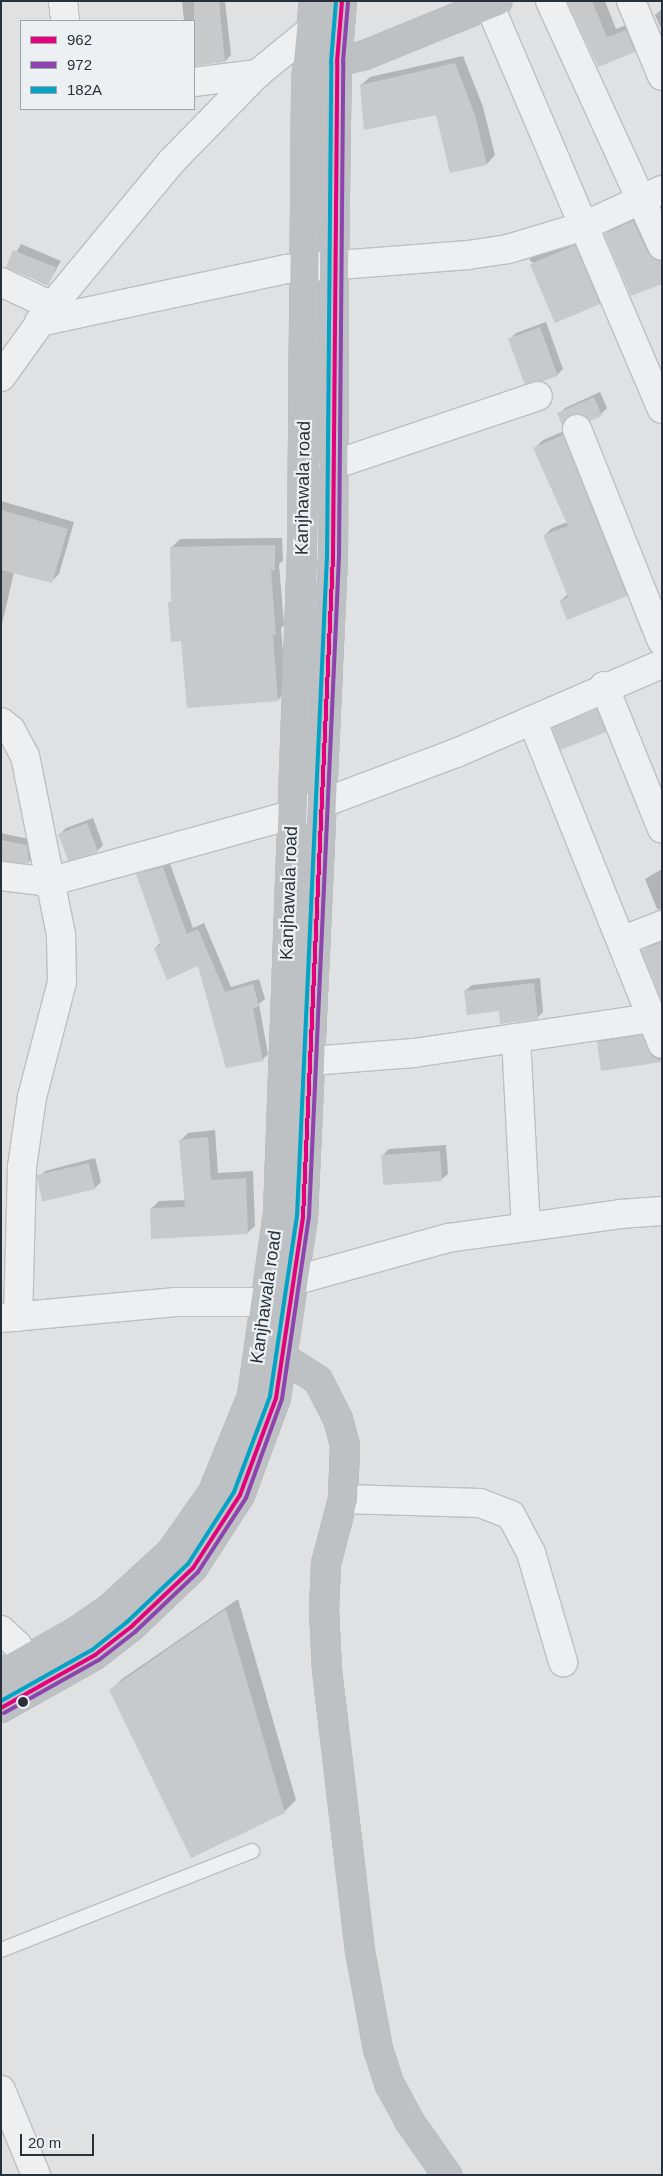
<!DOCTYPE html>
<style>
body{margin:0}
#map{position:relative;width:663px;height:2176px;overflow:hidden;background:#dfe1e3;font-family:Arial,sans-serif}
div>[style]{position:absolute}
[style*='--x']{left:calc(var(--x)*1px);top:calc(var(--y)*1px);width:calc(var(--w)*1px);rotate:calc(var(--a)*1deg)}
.shadow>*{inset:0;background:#0003}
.building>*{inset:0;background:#c7c9cb;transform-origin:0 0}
.roads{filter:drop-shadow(1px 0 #bdbfc1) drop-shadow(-1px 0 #bdbfc1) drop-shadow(0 1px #bdbfc1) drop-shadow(0 -1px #bdbfc1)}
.lane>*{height:14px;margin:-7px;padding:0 7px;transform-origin:7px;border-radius:7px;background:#eeeff0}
.street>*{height:28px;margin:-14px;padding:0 14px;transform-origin:14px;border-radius:14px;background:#eeeff0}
.secondary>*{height:28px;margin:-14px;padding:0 14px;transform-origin:14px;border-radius:14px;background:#bdc1c3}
.bus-1>*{height:4px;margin:-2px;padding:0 2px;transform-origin:2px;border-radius:2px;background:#e5007d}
.bus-2>*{height:4px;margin:-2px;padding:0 2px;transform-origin:2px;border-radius:2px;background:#8e44ad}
.bus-3>*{height:4px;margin:-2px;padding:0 2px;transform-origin:2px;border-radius:2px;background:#02a3c7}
.dots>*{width:14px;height:14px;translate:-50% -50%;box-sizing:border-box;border:2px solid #ecf0f3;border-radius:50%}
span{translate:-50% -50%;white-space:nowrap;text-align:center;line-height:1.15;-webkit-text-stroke:4.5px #ecf0f3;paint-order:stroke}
.street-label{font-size:18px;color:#28313a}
.frame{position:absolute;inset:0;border:2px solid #28313a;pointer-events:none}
.legend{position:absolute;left:20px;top:20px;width:175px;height:90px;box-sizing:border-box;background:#ecf0f3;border:1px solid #9ea4a9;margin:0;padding:6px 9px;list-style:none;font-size:15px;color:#28313a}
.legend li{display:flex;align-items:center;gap:10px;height:25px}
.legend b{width:25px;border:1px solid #9ea4a9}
.scale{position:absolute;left:20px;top:2134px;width:74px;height:22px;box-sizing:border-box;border:2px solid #28313a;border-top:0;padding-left:6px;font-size:15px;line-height:18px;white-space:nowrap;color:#28313a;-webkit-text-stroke:4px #ecf0f3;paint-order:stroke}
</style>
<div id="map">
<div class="shadow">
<div style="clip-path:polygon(182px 1px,225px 1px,231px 55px,225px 61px,194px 65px,194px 21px,175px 21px,184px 20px)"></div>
<div style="clip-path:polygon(569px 1px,605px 1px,616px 29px,635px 22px,643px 42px,634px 51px,598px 66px)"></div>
<div style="clip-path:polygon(662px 9px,662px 31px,655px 15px)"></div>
<div style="clip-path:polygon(463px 56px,483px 107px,495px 155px,487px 164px,437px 114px,361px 85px,370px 77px)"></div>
<div style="clip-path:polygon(642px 213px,662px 251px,662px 282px,606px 234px,614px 226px)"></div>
<div style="clip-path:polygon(584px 237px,609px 294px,600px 303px,529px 260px,538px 251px)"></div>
<div style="clip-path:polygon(21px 244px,61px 261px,47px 285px,8px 267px)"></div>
<div style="clip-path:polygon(546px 322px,563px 369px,557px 375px,510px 339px,516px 333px)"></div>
<div style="clip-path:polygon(600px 392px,607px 408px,601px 414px,559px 414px,565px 408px)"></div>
<div style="clip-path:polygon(571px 428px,635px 587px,627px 595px,560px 601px,568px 594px,544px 536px,552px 528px,568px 522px,535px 448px,543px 440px)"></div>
<div style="clip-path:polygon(1px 501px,74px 522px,59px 574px,51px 582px,14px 572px,1px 629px)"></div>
<div style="clip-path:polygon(282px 538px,283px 561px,279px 564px,284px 625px,281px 628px,286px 691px,278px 700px,182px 640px,169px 603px,173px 600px,172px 547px,180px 539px)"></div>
<div style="clip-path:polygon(evenodd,603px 704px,611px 725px,605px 731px,554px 729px,560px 723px,603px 704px,602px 706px,603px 708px,559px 727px,559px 724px,602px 706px)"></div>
<div style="clip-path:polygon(93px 818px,103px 845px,97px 851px,60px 834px,66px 828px)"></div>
<div style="clip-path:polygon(1px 833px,33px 840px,35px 856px,29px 862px,1px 860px)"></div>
<div style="clip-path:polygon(169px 861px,193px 928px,204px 923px,231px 987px,259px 979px,265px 999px,259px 1004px,268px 1054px,262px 1060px,199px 965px,155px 948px,161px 942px,138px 874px,144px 868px)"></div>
<div style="clip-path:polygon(662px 869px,662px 910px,657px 909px,645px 879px)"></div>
<div style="clip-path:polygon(662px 938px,662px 1002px,643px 950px)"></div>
<div style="clip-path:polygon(540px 978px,543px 1012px,537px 1018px,500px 1010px,465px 991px,472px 985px)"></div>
<div style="clip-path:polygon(649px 1029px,662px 1051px,662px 1060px,602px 1070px,598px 1042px,605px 1035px)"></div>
<div style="clip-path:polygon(215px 1130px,218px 1173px,253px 1171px,255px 1226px,247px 1233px,151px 1209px,159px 1201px,186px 1200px,181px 1140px,188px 1133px)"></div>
<div style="clip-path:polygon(446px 1145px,448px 1174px,441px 1180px,383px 1155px,389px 1149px)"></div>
<div style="clip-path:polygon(95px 1158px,101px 1182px,95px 1188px,39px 1177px,45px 1171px)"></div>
<div style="clip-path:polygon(238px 1599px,296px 1800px,284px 1812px,111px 1690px,122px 1679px)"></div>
</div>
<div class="building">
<div style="clip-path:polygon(194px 1px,219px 1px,225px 62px,194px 66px)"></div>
<div style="clip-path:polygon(567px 1px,592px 1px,607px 37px,626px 30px,635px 52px,598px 67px)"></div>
<div style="clip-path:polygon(455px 63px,475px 115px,487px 165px,450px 173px,436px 115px,364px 130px,360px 85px)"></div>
<div style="clip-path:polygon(633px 221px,648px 253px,662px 261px,662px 284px,631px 296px,604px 234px)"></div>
<div style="left:575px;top:245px;width:64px;height:49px;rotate:67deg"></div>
<div style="left:13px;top:250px;width:46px;height:19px;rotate:22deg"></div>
<div style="left:540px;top:327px;width:52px;height:34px;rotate:70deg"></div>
<div style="clip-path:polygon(594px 397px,602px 416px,590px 421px,580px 414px,572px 414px,562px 425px,557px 413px)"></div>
<div style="clip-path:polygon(563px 435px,627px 596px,567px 620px,559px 601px,568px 597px,543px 535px,568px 526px,533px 448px)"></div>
<div style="clip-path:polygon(1px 510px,68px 529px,52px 583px,1px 570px)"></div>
<div style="clip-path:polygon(275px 545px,275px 570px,271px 570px,276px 635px,273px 635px,278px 701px,187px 708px,181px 641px,171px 642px,168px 602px,171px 602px,170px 547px)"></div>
<div style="left:597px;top:709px;width:25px;height:49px;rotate:69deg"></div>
<div style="left:87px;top:823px;width:31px;height:31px;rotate:69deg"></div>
<div style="clip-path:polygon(1px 840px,27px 845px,29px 864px,1px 861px)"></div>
<div style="clip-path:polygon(163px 867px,187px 934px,198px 929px,225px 992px,253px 984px,259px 1006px,253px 1008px,263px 1061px,226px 1068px,198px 966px,167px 980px,154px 948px,161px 945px,136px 874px)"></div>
<div style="clip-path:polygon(662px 942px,662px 1001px,641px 950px)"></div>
<div style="clip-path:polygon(534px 983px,538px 1019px,500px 1024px,499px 1011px,467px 1015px,464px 991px)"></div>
<div style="clip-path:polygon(642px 1035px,652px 1056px,662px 1062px,601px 1071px,597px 1042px)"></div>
<div style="clip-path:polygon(208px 1137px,211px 1180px,246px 1178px,248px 1234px,151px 1239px,150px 1208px,185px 1207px,179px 1140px)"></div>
<div style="left:440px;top:1151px;width:30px;height:59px;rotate:86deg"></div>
<div style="left:89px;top:1163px;width:27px;height:54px;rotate:77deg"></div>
<div style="clip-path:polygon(226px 1609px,285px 1813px,191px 1858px,109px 1690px)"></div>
</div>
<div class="roads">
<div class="lane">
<div style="--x:1;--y:1950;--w:270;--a:-21.5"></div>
</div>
<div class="street">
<div style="--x:63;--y:1;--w:20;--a:84"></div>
<div style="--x:550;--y:1;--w:269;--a:65.4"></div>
<div style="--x:631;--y:1;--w:81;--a:67.5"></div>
<div style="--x:489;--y:4;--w:440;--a:66.9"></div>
<div style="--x:194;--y:82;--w:64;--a:-7.2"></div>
<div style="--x:1;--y:282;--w:56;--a:25.2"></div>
<div style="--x:39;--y:322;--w:253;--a:-12.1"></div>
<div style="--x:286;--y:269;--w:183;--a:-4.4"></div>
<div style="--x:468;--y:255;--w:40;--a:-8.5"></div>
<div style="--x:508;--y:249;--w:79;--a:-16.8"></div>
<div style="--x:584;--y:226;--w:86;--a:-24.8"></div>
<div style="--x:1;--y:377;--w:87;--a:-54.3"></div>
<div style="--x:52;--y:306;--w:187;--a:-50.4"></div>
<div style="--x:171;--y:162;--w:123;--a:-45.7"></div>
<div style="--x:257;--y:74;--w:70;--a:-39.2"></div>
<div style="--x:577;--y:429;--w:228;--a:68.2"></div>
<div style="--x:333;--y:465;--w:216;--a:-18.6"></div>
<div style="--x:604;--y:686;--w:154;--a:67.9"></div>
<div style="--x:532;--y:720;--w:349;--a:68.1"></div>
<div style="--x:1;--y:722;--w:13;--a:39"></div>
<div style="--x:11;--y:730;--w:30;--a:62"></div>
<div style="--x:25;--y:756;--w:183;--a:78.6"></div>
<div style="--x:61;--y:935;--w:47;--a:88.8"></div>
<div style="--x:62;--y:982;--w:119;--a:104.6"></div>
<div style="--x:32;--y:1097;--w:71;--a:98.1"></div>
<div style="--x:22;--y:1167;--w:150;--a:91.5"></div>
<div style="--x:1;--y:876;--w:48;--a:7.1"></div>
<div style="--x:49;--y:882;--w:251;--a:-15.5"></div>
<div style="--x:291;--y:815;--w:176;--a:-20.6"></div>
<div style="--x:456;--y:753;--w:224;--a:-23.4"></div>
<div style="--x:621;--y:941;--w:44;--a:-21.3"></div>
<div style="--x:516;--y:1038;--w:189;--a:87"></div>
<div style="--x:310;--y:1061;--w:104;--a:-4.4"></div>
<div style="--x:414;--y:1053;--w:241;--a:-8.4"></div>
<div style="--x:293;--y:1281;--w:161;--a:-15.5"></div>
<div style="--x:448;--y:1238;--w:174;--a:-7.9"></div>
<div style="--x:620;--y:1214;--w:42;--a:-4.1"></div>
<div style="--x:1;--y:1318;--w:176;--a:-5.2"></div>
<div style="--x:176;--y:1302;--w:89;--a:0"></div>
<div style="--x:343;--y:1499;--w:137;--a:1.7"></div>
<div style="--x:480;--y:1503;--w:33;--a:21"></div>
<div style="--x:511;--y:1515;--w:43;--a:62.2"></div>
<div style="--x:531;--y:1553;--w:114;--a:73.6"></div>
<div style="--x:1;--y:1630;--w:22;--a:43"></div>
<div style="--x:17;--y:1645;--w:17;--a:62"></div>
<div style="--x:1;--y:2090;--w:92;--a:67.6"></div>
</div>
<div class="secondary">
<div style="--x:337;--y:62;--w:29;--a:-14"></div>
<div style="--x:365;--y:55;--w:143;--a:-22.2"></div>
<div style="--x:264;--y:1352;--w:19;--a:16"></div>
<div style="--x:282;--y:1357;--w:43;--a:32.6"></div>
<div style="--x:318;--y:1380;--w:44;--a:62.9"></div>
<div style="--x:338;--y:1419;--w:27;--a:75"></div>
<div style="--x:345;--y:1445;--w:54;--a:92.1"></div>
<div style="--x:343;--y:1499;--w:67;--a:104.7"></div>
<div style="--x:326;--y:1564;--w:45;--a:92.5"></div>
<div style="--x:324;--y:1609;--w:61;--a:87.2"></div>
<div style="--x:327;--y:1670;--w:283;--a:83.3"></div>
<div style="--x:360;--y:1951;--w:100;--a:79.6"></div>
<div style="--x:378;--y:2049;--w:38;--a:72"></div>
<div style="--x:390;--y:2085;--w:42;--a:61.6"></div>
<div style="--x:410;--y:2122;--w:65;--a:55.1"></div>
<div style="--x:1;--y:1674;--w:87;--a:-29.5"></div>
<div style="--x:77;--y:1631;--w:40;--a:-34.9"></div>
<div style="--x:110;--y:1608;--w:83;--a:-42.6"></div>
<div style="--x:171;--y:1552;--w:73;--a:-55"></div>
<div style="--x:213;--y:1492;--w:104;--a:-67.9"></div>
<div style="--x:252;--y:1396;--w:184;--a:-81.9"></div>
<div style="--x:278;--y:1214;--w:664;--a:-87.93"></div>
<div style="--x:302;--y:550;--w:468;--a:-89.5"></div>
<div style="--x:306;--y:82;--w:81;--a:-84.4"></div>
<div style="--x:1;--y:1708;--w:108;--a:-29.4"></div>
<div style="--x:95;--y:1655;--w:46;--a:-37.9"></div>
<div style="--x:131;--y:1627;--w:86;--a:-43.6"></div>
<div style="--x:193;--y:1568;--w:87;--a:-57.2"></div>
<div style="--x:240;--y:1495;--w:103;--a:-69.6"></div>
<div style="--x:276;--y:1398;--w:183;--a:-81.5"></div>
<div style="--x:303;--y:1217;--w:156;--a:-87.4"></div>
<div style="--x:310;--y:1061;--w:506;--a:-87.39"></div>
<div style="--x:333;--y:556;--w:290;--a:-89.8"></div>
<div style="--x:334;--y:266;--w:204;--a:-89.2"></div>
<div style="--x:337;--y:62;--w:61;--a:-85.3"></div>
</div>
</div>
<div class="bus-1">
<div style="--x:1;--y:1708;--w:108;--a:-29.4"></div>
<div style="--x:95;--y:1655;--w:46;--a:-37.9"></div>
<div style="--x:131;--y:1627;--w:86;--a:-43.6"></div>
<div style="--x:193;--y:1568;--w:87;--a:-57.2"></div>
<div style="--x:240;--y:1495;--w:103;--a:-69.6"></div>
<div style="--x:276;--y:1398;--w:183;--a:-81.5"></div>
<div style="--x:303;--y:1217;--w:662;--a:-87.4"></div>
<div style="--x:333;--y:556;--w:494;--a:-89.5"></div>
<div style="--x:337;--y:62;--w:61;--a:-85.3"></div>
</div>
<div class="bus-2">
<div style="--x:4;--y:1713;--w:109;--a:-29.2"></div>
<div style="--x:99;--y:1660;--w:46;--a:-37.9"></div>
<div style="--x:135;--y:1632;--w:87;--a:-43.6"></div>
<div style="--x:198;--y:1572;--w:88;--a:-57"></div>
<div style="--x:246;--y:1498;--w:105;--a:-70"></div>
<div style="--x:282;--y:1399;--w:184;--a:-81.6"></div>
<div style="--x:309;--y:1217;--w:662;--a:-87.4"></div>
<div style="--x:339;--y:556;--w:494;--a:-89.5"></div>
<div style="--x:343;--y:62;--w:60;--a:-85.2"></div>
</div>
<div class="bus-3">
<div style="--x:1;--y:1701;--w:104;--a:-29.3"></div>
<div style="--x:92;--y:1650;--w:45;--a:-38.7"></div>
<div style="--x:127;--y:1622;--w:84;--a:-43.6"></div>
<div style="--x:188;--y:1564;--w:85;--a:-57.4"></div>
<div style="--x:234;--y:1492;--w:103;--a:-69.4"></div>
<div style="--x:270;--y:1396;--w:182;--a:-81.5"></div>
<div style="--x:297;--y:1216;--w:661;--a:-87.4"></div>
<div style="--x:327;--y:556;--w:494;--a:-89.5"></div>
<div style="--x:331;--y:62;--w:61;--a:-85.3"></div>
</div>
<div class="dots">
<div style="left:23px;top:1702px;background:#28313a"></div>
</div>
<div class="street-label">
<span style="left:303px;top:488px;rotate:-89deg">Kanjhawala road</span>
<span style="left:289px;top:893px;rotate:-88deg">Kanjhawala road</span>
<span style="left:266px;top:1297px;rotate:-82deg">Kanjhawala road</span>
</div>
<div class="frame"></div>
<ul class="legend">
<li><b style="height:6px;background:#e5007d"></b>962</li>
<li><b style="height:6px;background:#8e44ad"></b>972</li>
<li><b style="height:6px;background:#02a3c7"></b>182A</li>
</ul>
<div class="scale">20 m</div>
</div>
